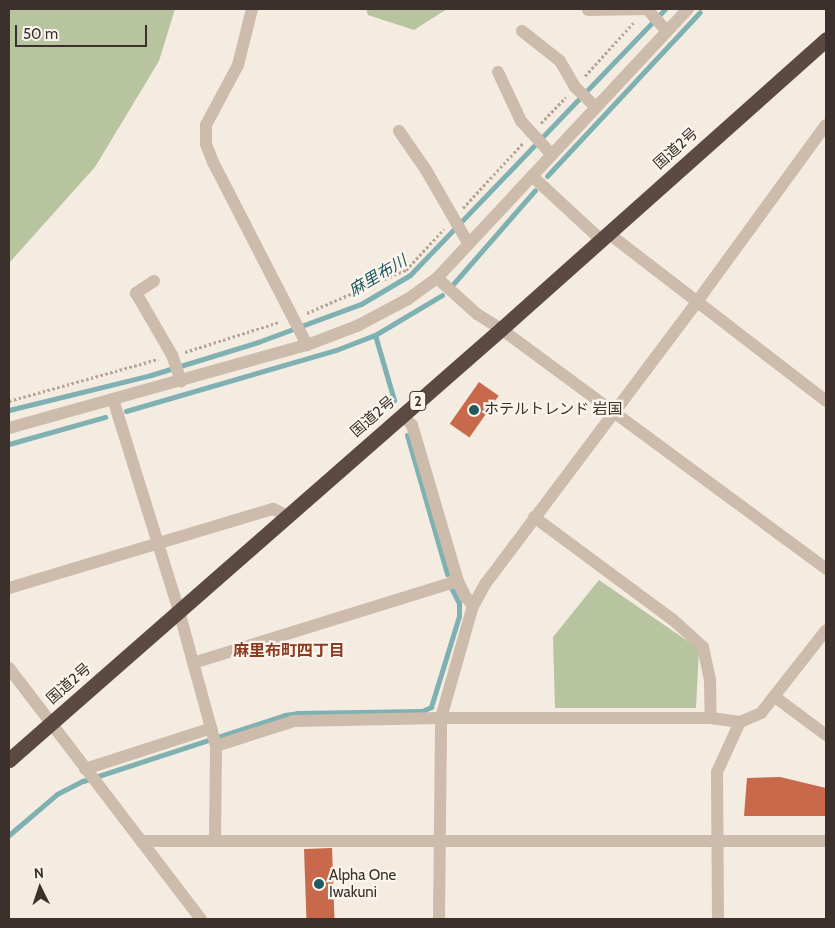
<!DOCTYPE html>
<meta charset="utf-8">
<style>
body{margin:0}
#map{position:relative;width:835px;height:928px;overflow:hidden;background:#f4ebe1;font-family:Cabin,"Noto Sans JP",sans-serif}
div>[style]{position:absolute}
[style*='--x']{left:calc(var(--x)*1px);top:calc(var(--y)*1px);width:calc(var(--w)*1px);rotate:calc(var(--a)*1deg)}
.green>*{inset:0;background:#b8c4a0}
.stream>*{height:5px;margin:-2.5px;padding:0 2.5px;transform-origin:2.5px;border-radius:2.5px;background:#7fb0b2}
.building>*{inset:0;background:#c8694b;transform-origin:0 0}
.path>*{height:3px;margin-top:-1.5px;transform-origin:0;background:repeating-linear-gradient(90deg,#b9a596 0 2.5px,transparent 0 5px)}
.minor>*{height:12px;margin:-6px;padding:0 6px;transform-origin:6px;border-radius:6px;background:#cdbbac}
.highway>*{height:15px;margin:-7.5px;padding:0 7.5px;transform-origin:7.5px;border-radius:7.5px;background:#5c4a42}
.dots>*{width:14px;height:14px;translate:-50% -50%;box-sizing:border-box;border:2px solid #fbf5ee;border-radius:50%}
span{translate:-50% -50%;white-space:nowrap;text-align:center;line-height:1.15;-webkit-text-stroke:4.5px #fbf5ee;paint-order:stroke}
.shield-label span{padding:1px 4px;background:#fbf5ee;border:1px solid;border-radius:4px;-webkit-text-stroke-width:0}
.shield-label{font-size:14px;color:#3b302b;font-weight:700}
.street-label{font-size:15px;color:#3b302b}
.poi-label{font-size:15px;color:#3b302b}
.left{translate:0 -50%;text-align:left}
.water-label{font-size:16px;color:#1f5a5e;font-style:italic}
.neighbourhood-label{font-size:16px;color:#8c3b22;font-weight:700}
.frame{position:absolute;inset:0;border:10px solid #3b302b;pointer-events:none}
.north{position:absolute;left:15px;top:863px;width:50px;height:50px;-webkit-text-stroke:4px #fbf5ee;paint-order:stroke;rotate:356deg;font-size:14px;font-weight:700;line-height:20px;text-align:center;color:#3b302b}
.north::after{content:'';display:block;margin:auto;width:18px;height:22px;background:#3b302b;clip-path:polygon(50% 0,100% 100%,50% 72%,0 100%)}
.scale{position:absolute;left:15px;top:25px;width:132px;height:22px;box-sizing:border-box;border:2px solid #3b302b;border-top:0;padding-left:6px;font-size:15px;line-height:18px;white-space:nowrap;color:#3b302b;-webkit-text-stroke:4px #fbf5ee;paint-order:stroke}
</style>
<div id="map">
<div class="green">
<div style="clip-path:polygon(9px 9px,175px 9px,159px 61px,95px 167px,9px 263px)"></div>
<div style="clip-path:polygon(366px 9px,447px 9px,414px 30px,368px 15px)"></div>
<div style="clip-path:polygon(599px 580px,699px 649px,696px 708px,555px 708px,553px 637px)"></div>
</div>
<div class="stream">
<div style="--x:547;--y:176;--w:224;--a:-47"></div>
<div style="--x:454;--y:283;--w:123;--a:-48.9"></div>
<div style="--x:375;--y:335;--w:68;--a:73.7"></div>
<div style="--x:9;--y:410;--w:146;--a:-13.8"></div>
<div style="--x:151;--y:375;--w:112;--a:-17.1"></div>
<div style="--x:258;--y:342;--w:110;--a:-20.3"></div>
<div style="--x:361;--y:304;--w:57;--a:-30.6"></div>
<div style="--x:410;--y:275;--w:368;--a:-46.2"></div>
<div style="--x:126;--y:411;--w:219;--a:-16.2"></div>
<div style="--x:336;--y:350;--w:42;--a:-21"></div>
<div style="--x:375;--y:335;--w:78;--a:-30.8"></div>
<div style="--x:407;--y:435;--w:145;--a:73.9"></div>
<div style="--x:9;--y:444;--w:100;--a:-15.7"></div>
<div style="--x:9;--y:835;--w:63;--a:-40.5"></div>
<div style="--x:57;--y:794;--w:29;--a:-27"></div>
<div style="--x:83;--y:781;--w:213;--a:-18.1"></div>
<div style="--x:285;--y:715;--w:12;--a:-9"></div>
<div style="--x:297;--y:713;--w:125;--a:-0.9"></div>
<div style="--x:422;--y:711;--w:10;--a:-24"></div>
<div style="--x:431;--y:707;--w:95;--a:-72.9"></div>
<div style="--x:459;--y:616;--w:13;--a:-90"></div>
<div style="--x:459;--y:603;--w:16;--a:-117"></div>
</div>
<div class="building">
<div style="left:479px;top:382px;width:24px;height:51px;rotate:35deg"></div>
<div style="clip-path:polygon(780px 777px,826px 788px,826px 816px,744px 816px,747px 778px)"></div>
<div style="left:332px;top:848px;width:71px;height:28px;rotate:88deg"></div>
</div>
<div class="path">
<div style="--x:585;--y:76;--w:72;--a:-47.8"></div>
<div style="--x:541;--y:123;--w:36;--a:-46"></div>
<div style="--x:463;--y:208;--w:88;--a:-47.3"></div>
<div style="--x:307;--y:313;--w:108;--a:-23.5"></div>
<div style="--x:406;--y:270;--w:56;--a:-47.2"></div>
<div style="--x:185;--y:352;--w:99;--a:-17.7"></div>
<div style="--x:9;--y:401;--w:155;--a:-15.7"></div>
</div>
<div class="minor">
<div style="--x:252;--y:9;--w:58;--a:104"></div>
<div style="--x:238;--y:65;--w:68;--a:118.1"></div>
<div style="--x:206;--y:125;--w:19;--a:90"></div>
<div style="--x:206;--y:144;--w:19;--a:69"></div>
<div style="--x:213;--y:162;--w:206;--a:62.8"></div>
<div style="--x:588;--y:10;--w:59;--a:-1"></div>
<div style="--x:647;--y:9;--w:30;--a:48"></div>
<div style="--x:522;--y:31;--w:48;--a:38.3"></div>
<div style="--x:560;--y:61;--w:30;--a:60"></div>
<div style="--x:575;--y:87;--w:28;--a:44"></div>
<div style="--x:498;--y:72;--w:54;--a:64.9"></div>
<div style="--x:521;--y:121;--w:45;--a:47.7"></div>
<div style="--x:399;--y:131;--w:47;--a:55.3"></div>
<div style="--x:426;--y:170;--w:84;--a:60.1"></div>
<div style="--x:532;--y:176;--w:93;--a:42.8"></div>
<div style="--x:608;--y:233;--w:275;--a:37.6"></div>
<div style="--x:437;--y:278;--w:54;--a:42"></div>
<div style="--x:477;--y:314;--w:28;--a:32"></div>
<div style="--x:501;--y:329;--w:404;--a:36.4"></div>
<div style="--x:154;--y:281;--w:22;--a:146"></div>
<div style="--x:136;--y:293;--w:72;--a:59.9"></div>
<div style="--x:172;--y:355;--w:28;--a:71"></div>
<div style="--x:113;--y:399;--w:222;--a:72.7"></div>
<div style="--x:179;--y:611;--w:140;--a:74.7"></div>
<div style="--x:402;--y:415;--w:14;--a:45"></div>
<div style="--x:412;--y:425;--w:163;--a:73.6"></div>
<div style="--x:458;--y:581;--w:17;--a:65"></div>
<div style="--x:465;--y:596;--w:13;--a:51"></div>
<div style="--x:9;--y:428;--w:309;--a:-15.6"></div>
<div style="--x:307;--y:345;--w:53;--a:-20.8"></div>
<div style="--x:357;--y:326;--w:58;--a:-27.9"></div>
<div style="--x:408;--y:299;--w:36;--a:-36"></div>
<div style="--x:437;--y:278;--w:368;--a:-47"></div>
<div style="--x:534;--y:517;--w:172;--a:36.5"></div>
<div style="--x:672;--y:619;--w:42;--a:42.1"></div>
<div style="--x:703;--y:647;--w:33;--a:78"></div>
<div style="--x:710;--y:679;--w:39;--a:89"></div>
<div style="--x:9;--y:588;--w:276;--a:-16.7"></div>
<div style="--x:273;--y:509;--w:17;--a:25"></div>
<div style="--x:193;--y:663;--w:277;--a:-17.2"></div>
<div style="--x:9;--y:668;--w:316;--a:52.6"></div>
<div style="--x:775;--y:697;--w:64;--a:36.7"></div>
<div style="--x:85;--y:769;--w:133;--a:-17.9"></div>
<div style="--x:141;--y:841;--w:685;--a:0"></div>
<div style="--x:215;--y:841;--w:95;--a:-89.4"></div>
<div style="--x:216;--y:746;--w:82;--a:-17.8"></div>
<div style="--x:294;--y:721;--w:147;--a:-1.2"></div>
<div style="--x:441;--y:718;--w:270;--a:0"></div>
<div style="--x:711;--y:718;--w:29;--a:8"></div>
<div style="--x:740;--y:722;--w:23;--a:-23"></div>
<div style="--x:761;--y:713;--w:105;--a:-51.9"></div>
<div style="--x:439;--y:919;--w:201;--a:-89.4"></div>
<div style="--x:441;--y:718;--w:116;--a:-74.1"></div>
<div style="--x:473;--y:606;--w:26;--a:-61"></div>
<div style="--x:486;--y:583;--w:350;--a:-53.1"></div>
<div style="--x:696;--y:303;--w:220;--a:-53.9"></div>
<div style="--x:718;--y:919;--w:147;--a:-90.4"></div>
<div style="--x:717;--y:772;--w:55;--a:-65.3"></div>
</div>
<div class="highway">
<div style="--x:9;--y:760;--w:654;--a:-41.22"></div>
<div style="--x:501;--y:329;--w:436;--a:-41.7"></div>
</div>
<div class="dots">
<div style="left:474px;top:410px;background:#1f5a5e"></div>
<div style="left:319px;top:884px;background:#1f5a5e"></div>
</div>
<div class="shield-label">
<span style="left:418px;top:401px">2</span>
</div>
<div class="street-label">
<span style="left:676px;top:149px;rotate:-42deg">国道2号</span>
<span style="left:373px;top:417px;rotate:-41deg">国道2号</span>
<span style="left:69px;top:684px;rotate:-41deg">国道2号</span>
</div>
<div class="poi-label">
<span class="left" style="left:484px;top:410px">ホテルトレンド 岩国</span>
<span class="left" style="left:329px;top:884px">Alpha One<br>Iwakuni</span>
</div>
<div class="water-label">
<span style="left:378px;top:276px;rotate:-31deg">麻里布川</span>
</div>
<div class="neighbourhood-label">
<span style="left:289px;top:651px">麻里布町四丁目</span>
</div>
<div class="frame"></div>
<div class="north">N</div>
<div class="scale">50 m</div>
</div>
